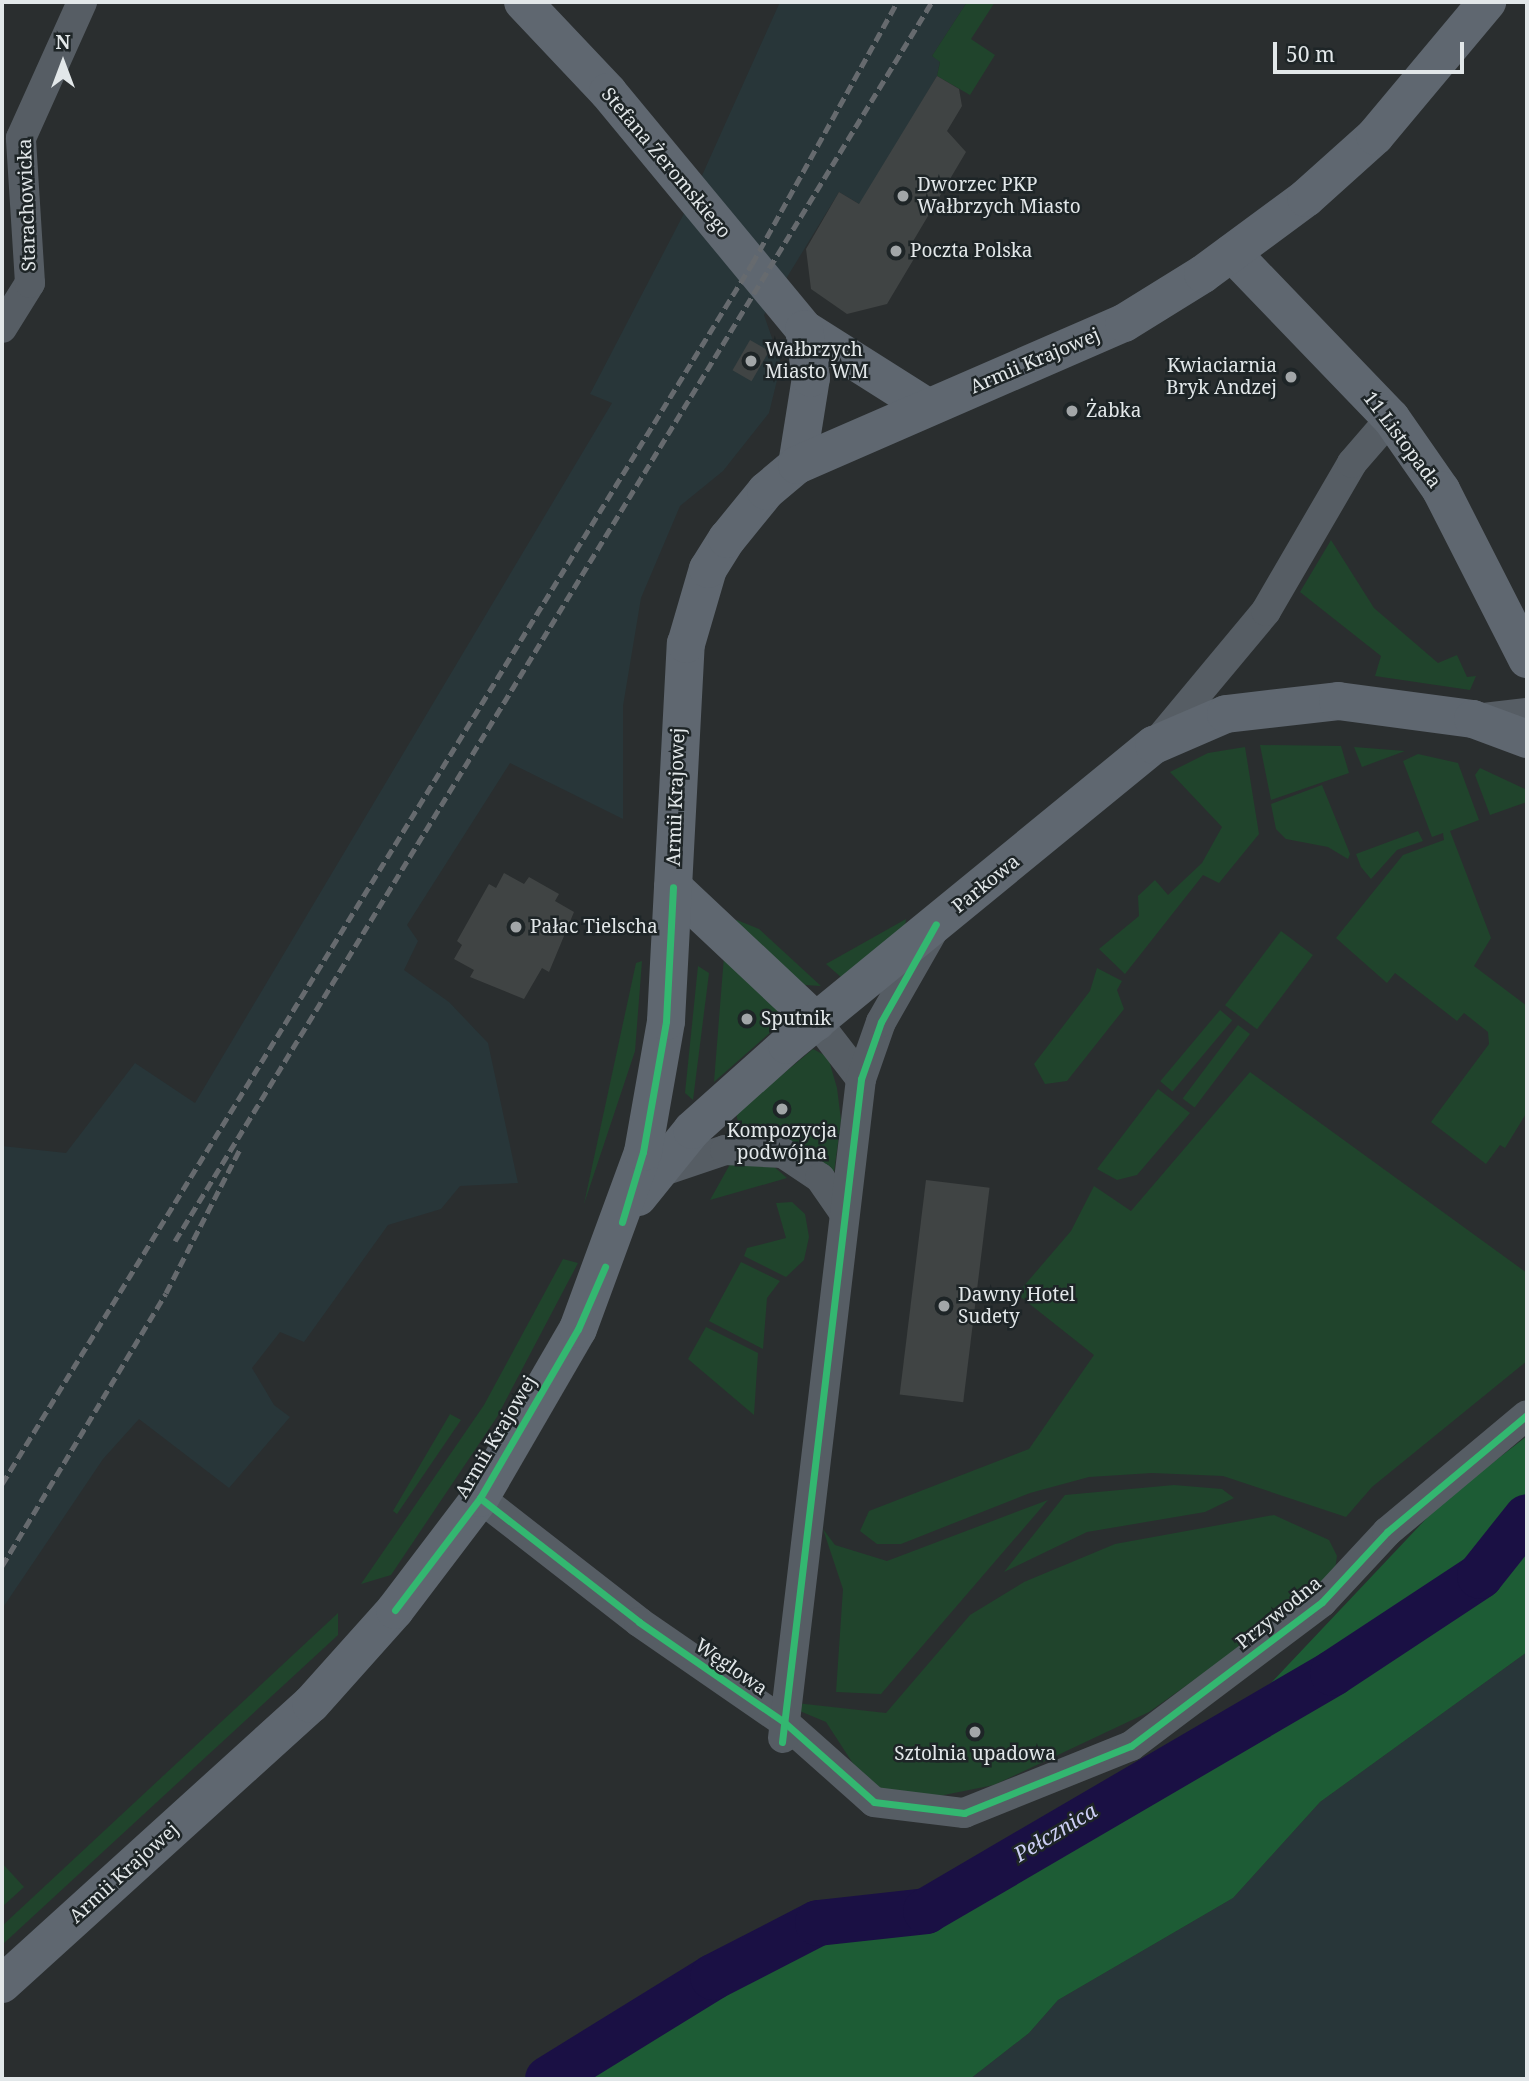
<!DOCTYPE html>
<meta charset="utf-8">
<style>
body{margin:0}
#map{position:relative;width:1529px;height:2081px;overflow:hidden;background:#2a2e2f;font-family:"Noto Serif",serif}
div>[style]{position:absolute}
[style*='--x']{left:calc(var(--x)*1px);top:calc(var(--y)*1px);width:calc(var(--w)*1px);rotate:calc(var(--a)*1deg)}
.built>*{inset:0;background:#283639}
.green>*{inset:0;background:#20442c;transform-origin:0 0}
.forest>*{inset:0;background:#1d5c35}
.river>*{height:46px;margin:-23px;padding:0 23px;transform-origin:23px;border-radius:23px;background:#1a1044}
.building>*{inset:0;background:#404444;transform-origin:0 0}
.minor>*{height:30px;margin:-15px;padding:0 15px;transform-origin:15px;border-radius:15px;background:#565d64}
.secondary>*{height:38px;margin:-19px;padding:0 19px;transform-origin:19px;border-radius:19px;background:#5f6770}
.rail>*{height:5px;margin-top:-2.5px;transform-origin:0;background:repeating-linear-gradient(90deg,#666a6e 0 10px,transparent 0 15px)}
.cycleway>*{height:7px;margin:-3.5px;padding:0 3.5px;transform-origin:3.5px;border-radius:3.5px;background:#33b770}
.dots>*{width:19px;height:19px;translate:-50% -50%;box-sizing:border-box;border:4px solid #1e2527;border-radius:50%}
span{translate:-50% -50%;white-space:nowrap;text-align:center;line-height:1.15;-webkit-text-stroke:5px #1e2527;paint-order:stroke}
.street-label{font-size:19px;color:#e2e7e9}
.poi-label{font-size:19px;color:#e2e7e9}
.left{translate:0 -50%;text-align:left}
.right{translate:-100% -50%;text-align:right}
.water-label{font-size:21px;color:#cccef4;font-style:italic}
.frame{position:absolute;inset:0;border:4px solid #e2e7e9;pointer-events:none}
.north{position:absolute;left:28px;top:28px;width:70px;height:70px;-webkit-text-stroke:5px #1e2527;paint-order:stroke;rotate:0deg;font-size:19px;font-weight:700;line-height:28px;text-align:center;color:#e2e7e9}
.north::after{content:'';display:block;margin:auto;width:24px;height:32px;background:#e2e7e9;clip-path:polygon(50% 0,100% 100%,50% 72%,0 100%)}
.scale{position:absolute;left:1273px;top:42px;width:191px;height:32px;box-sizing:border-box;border:4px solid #e2e7e9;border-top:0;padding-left:9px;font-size:21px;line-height:24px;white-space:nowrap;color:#e2e7e9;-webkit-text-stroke:5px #1e2527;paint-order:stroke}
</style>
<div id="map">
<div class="built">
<div style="clip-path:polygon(780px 2px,967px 2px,932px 56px,940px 61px,937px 76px,861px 205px,839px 192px,764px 315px,781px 364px,769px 413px,723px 471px,680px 506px,641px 598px,623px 706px,623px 819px,510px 763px,407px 925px,418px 941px,404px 970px,449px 1002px,488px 1043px,518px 1183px,460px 1186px,441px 1209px,388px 1225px,304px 1342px,280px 1332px,252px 1368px,274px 1405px,290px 1417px,229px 1488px,139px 1419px,103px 1459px,2px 1609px,2px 1146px,66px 1153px,135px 1063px,195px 1103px,612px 403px,590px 394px,691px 200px)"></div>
<div style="clip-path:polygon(1527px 1652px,1527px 2079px,970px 2079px,1029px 2033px,1058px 2000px,1233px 1898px,1320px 1802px)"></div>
</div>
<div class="green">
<div style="clip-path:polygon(967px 2px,995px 2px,971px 39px,995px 55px,970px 95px,937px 76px,940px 62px,932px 56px)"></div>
<div style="clip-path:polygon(1331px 540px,1374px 608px,1438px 663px,1457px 655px,1467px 677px,1476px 676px,1470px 690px,1375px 676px,1381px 656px,1300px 592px)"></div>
<div style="clip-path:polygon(1260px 745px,1341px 746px,1349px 773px,1271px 800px)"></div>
<div style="clip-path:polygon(1245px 747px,1259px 834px,1219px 883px,1203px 875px,1125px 974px,1099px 949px,1139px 916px,1138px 896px,1155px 880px,1168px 895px,1202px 863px,1222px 827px,1170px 772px,1208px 753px)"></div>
<div style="clip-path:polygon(1354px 747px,1405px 751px,1362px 767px)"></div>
<div style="clip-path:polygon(1418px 754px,1458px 763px,1479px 820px,1450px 831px,1491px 938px,1474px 966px,1527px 1006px,1527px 1112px,1505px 1148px,1500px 1145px,1486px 1164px,1431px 1122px,1489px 1044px,1488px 1032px,1464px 1013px,1457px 1021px,1395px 973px,1387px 983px,1336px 938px,1403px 855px,1444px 840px,1443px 833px,1432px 837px,1403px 761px)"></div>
<div style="clip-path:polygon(1480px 768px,1527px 790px,1527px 802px,1490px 815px,1475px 775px)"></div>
<div style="clip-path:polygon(1322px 785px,1350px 854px,1348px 859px,1328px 847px,1286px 839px,1276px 829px,1271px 804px)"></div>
<div style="clip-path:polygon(1418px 831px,1423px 841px,1397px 850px,1371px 879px,1361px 867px,1356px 854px)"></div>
<div style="clip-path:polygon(906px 919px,905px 927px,842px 978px,826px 964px)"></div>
<div style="clip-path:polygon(737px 920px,759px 929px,821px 986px,805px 985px,731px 923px)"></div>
<div style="left:1281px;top:931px;width:40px;height:93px;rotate:37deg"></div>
<div style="clip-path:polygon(724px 956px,789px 1016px,714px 1082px)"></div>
<div style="clip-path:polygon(642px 961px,635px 1051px,584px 1204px,636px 963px)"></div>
<div style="clip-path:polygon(698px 966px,709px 973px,693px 1100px,685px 1093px)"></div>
<div style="clip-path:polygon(1097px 968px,1122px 981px,1117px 990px,1124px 1009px,1067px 1081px,1045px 1084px,1034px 1064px,1090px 991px)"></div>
<div style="left:1220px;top:1010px;width:16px;height:93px;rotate:40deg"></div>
<div style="left:1238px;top:1025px;width:15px;height:92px;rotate:37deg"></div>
<div style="clip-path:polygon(813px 1049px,828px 1057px,837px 1088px,841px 1120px,833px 1180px,789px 1144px,741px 1136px,736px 1113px)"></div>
<div style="clip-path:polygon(1250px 1072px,1527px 1273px,1527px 1361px,1372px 1487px,1346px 1517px,1223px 1476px,1152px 1473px,1089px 1477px,1030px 1493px,901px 1544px,877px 1544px,860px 1531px,869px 1511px,1029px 1449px,1094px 1355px,1017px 1294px,1071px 1231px,1094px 1186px,1131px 1211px)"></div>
<div style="clip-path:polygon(1158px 1089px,1190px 1113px,1137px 1175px,1117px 1180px,1097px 1169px)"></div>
<div style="clip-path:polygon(733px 1159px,771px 1164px,787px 1178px,710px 1200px)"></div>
<div style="clip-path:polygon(792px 1202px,805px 1214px,809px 1237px,804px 1260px,786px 1277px,744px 1256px,747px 1248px,786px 1238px,776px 1203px)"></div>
<div style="clip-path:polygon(563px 1259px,578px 1263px,497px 1417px,391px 1575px,361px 1584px,484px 1405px)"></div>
<div style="clip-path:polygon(741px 1262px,780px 1281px,767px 1298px,763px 1349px,709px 1321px)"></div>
<div style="clip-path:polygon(706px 1327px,758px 1353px,754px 1415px,688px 1359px)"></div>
<div style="clip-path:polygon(450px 1414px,461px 1420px,397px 1514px,393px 1511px)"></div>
<div style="clip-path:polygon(1174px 1485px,1222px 1489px,1234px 1498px,1205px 1512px,1087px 1532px,1004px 1572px,1065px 1495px)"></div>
<div style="clip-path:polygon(1048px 1500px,881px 1694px,836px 1692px,843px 1589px,823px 1529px,835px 1545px,887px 1561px)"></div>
<div style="clip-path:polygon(1274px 1515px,1329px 1540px,1337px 1556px,1334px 1576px,1318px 1592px,1149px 1712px,994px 1785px,919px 1800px,867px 1785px,826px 1722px,795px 1709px,796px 1703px,886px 1713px,970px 1615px,1024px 1582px,1115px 1544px)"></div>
<div style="clip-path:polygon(338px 1613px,338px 1635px,2px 1945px,2px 1926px)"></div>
<div style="clip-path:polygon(2px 1863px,24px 1887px,2px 1907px)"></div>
</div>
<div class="forest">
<div style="clip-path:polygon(1527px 1436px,1527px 1652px,1320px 1802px,1233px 1898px,1058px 2000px,1029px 2033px,970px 2079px,521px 2079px,807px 1912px,845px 1906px,912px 1911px,974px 1891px,1271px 1683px,1441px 1503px)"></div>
</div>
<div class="river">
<div style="--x:548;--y:2079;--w:194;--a:-31.7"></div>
<div style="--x:713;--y:1977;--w:118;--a:-27.2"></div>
<div style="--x:818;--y:1923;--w:109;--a:-6.3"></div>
<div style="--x:926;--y:1911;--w:471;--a:-30.3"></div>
<div style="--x:1333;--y:1673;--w:176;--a:-33.4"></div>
<div style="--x:1480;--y:1576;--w:75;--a:-51.5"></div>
</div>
<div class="building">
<div style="clip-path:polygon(937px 76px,959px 89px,962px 106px,947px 131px,966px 152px,912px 243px,915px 257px,887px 304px,847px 314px,811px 289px,806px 249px,839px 192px,859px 204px)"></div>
<div style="left:750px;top:340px;width:22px;height:35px;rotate:30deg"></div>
<div style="clip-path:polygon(504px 873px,524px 884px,529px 877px,559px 894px,555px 901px,574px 912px,549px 972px,542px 968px,524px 999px,470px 977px,474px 970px,454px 959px,462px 945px,457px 941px,489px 884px,496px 888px)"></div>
<div style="left:926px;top:1180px;width:64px;height:216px;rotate:7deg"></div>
</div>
<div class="minor">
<div style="--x:2;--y:328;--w:53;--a:-58.1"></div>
<div style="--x:30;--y:283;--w:145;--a:-93.6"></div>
<div style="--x:21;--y:138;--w:149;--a:-65.8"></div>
<div style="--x:1475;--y:719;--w:52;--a:-6.6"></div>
<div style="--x:1157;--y:742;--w:170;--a:-50.2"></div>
<div style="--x:1266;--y:611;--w:171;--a:-59.8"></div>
<div style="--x:1352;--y:463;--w:60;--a:-49.1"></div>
<div style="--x:817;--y:1022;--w:72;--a:52.3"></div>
<div style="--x:654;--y:1174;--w:75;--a:-18.7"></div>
<div style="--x:725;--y:1150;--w:58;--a:3"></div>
<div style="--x:783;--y:1153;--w:45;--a:34"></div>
<div style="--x:820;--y:1178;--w:40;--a:55.1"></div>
<div style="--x:480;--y:1498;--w:202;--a:37.9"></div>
<div style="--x:639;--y:1622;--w:176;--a:34.6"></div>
<div style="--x:784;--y:1722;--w:120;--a:41.6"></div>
<div style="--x:874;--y:1802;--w:91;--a:7"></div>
<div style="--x:964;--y:1813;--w:180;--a:-21.9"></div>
<div style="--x:1131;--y:1746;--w:239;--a:-37"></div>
<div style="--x:1322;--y:1602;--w:96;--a:-47.1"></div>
<div style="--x:1387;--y:1532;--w:182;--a:-39.9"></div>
<div style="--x:783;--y:1738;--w:664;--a:-83.25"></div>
<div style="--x:861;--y:1079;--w:60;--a:-70.7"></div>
<div style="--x:881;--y:1022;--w:105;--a:-60.3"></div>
</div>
<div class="secondary">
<div style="--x:523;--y:2;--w:124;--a:46.6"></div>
<div style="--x:608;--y:92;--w:308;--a:50.4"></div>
<div style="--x:804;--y:329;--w:144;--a:32.3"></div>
<div style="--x:1232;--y:253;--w:229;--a:46.1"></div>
<div style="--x:1391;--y:418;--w:88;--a:55.2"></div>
<div style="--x:1441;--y:490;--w:190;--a:63"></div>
<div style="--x:797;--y:465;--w:88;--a:-80.9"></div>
<div style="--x:811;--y:378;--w:49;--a:-98.1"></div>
<div style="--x:673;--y:887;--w:197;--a:43.2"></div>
<div style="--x:638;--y:1197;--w:86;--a:-51.1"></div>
<div style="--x:692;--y:1130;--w:127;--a:-41.8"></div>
<div style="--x:787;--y:1045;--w:474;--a:-39.3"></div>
<div style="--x:1154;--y:745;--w:78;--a:-23.3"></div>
<div style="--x:1226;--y:714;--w:113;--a:-6.6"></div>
<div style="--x:1338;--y:701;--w:136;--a:7.6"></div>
<div style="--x:1473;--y:719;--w:58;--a:20.3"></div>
<div style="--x:2;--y:1984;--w:417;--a:-42.2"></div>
<div style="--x:311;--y:1704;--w:126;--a:-48.2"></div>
<div style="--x:395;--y:1610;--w:141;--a:-52.8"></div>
<div style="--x:480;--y:1498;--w:195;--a:-59.9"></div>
<div style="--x:578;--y:1329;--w:189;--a:-69.8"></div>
<div style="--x:643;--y:1152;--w:133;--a:-80"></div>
<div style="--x:666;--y:1021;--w:378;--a:-87"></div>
<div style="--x:686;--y:644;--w:78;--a:-73.7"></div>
<div style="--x:708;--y:569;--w:36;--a:-58"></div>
<div style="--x:727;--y:539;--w:62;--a:-50.9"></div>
<div style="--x:766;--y:491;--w:40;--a:-40"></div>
<div style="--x:797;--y:465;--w:357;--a:-23.5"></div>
<div style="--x:1124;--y:323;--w:93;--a:-31.8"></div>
<div style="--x:1203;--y:274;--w:128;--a:-36.4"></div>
<div style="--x:1306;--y:198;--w:93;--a:-41.9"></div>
<div style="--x:1375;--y:136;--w:175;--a:-50.1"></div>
</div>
<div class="rail">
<div style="--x:175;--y:1241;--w:1452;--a:-58.58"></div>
<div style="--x:2;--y:1484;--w:1432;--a:-58.42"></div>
<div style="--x:752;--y:264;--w:299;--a:-61"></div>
<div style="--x:2;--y:1566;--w:318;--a:-59"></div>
<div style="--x:166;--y:1293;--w:162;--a:-62.8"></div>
</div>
<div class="cycleway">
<div style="--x:622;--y:1222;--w:73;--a:-73.3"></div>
<div style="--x:643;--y:1152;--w:133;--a:-80"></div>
<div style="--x:666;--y:1021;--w:134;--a:-87"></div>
<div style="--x:480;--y:1498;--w:202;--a:37.9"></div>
<div style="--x:639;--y:1622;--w:176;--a:34.6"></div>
<div style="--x:784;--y:1722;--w:120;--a:41.6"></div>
<div style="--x:874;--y:1802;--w:91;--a:7"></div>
<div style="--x:964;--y:1813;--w:180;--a:-21.9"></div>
<div style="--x:1131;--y:1746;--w:239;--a:-37"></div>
<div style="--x:1322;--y:1602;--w:96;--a:-47.1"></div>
<div style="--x:1387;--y:1532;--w:182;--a:-39.9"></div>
<div style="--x:395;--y:1610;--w:141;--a:-52.8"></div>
<div style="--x:480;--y:1498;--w:195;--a:-59.9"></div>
<div style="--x:578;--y:1329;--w:68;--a:-66.5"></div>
<div style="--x:782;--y:1742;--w:668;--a:-83.2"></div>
<div style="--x:861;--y:1079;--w:60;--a:-70.7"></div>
<div style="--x:881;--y:1022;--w:112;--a:-60.7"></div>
</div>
<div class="dots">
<div style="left:903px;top:196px;background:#a2a6a8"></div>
<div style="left:896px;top:251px;background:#a2a6a8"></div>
<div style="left:751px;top:361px;background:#a2a6a8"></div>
<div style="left:1291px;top:377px;background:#a2a6a8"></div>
<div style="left:1072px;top:411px;background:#a2a6a8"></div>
<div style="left:516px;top:927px;background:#a2a6a8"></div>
<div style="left:747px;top:1019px;background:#a2a6a8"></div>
<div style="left:782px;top:1109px;background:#a2a6a8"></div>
<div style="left:944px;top:1306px;background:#a2a6a8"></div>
<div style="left:975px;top:1732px;background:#a2a6a8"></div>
</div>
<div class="street-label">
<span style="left:666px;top:163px;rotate:50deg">Stefana Żeromskiego</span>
<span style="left:27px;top:205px;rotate:-92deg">Starachowicka</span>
<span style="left:1035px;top:361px;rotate:-23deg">Armii Krajowej</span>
<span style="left:1402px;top:440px;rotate:53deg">11 Listopada</span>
<span style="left:676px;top:797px;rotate:-88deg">Armii Krajowej</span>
<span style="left:986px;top:884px;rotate:-39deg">Parkowa</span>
<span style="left:496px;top:1437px;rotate:-59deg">Armii Krajowej</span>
<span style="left:1279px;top:1613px;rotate:-39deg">Przywodna</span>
<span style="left:731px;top:1667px;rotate:35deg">Węglowa</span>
<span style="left:124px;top:1873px;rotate:-42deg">Armii Krajowej</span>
</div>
<div class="poi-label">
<span class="left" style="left:917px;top:196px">Dworzec PKP<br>Wałbrzych Miasto</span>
<span class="left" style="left:910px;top:251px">Poczta Polska</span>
<span class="left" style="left:765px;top:361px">Wałbrzych<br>Miasto WM</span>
<span class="right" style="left:1277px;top:377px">Kwiaciarnia<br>Bryk Andzej</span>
<span class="left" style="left:1086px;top:411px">Żabka</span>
<span class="left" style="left:530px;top:927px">Pałac Tielscha</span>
<span class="left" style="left:761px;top:1019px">Sputnik</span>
<span style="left:782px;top:1142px">Kompozycja<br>podwójna</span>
<span class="left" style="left:958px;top:1306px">Dawny Hotel<br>Sudety</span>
<span style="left:975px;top:1754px">Sztolnia upadowa</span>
</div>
<div class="water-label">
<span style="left:1055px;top:1832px;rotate:-31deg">Pełcznica</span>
</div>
<div class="frame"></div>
<div class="north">N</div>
<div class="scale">50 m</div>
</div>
